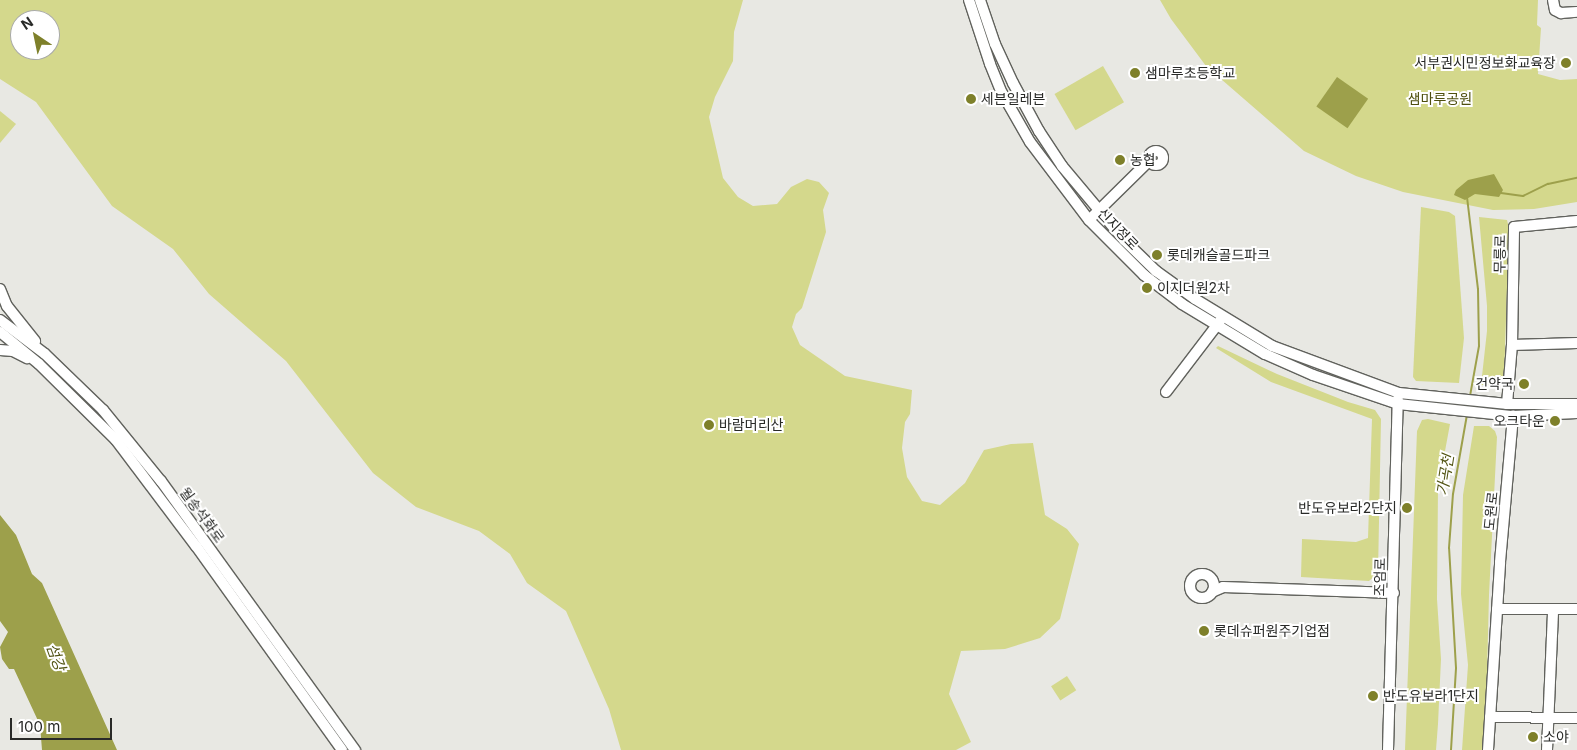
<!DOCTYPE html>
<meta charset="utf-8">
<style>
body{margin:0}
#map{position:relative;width:1577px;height:750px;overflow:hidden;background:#e8e8e3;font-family:Inter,"Noto Sans KR",sans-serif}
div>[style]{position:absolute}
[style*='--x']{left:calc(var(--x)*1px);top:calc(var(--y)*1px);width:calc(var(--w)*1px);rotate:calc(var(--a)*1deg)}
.green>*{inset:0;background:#d4d88c;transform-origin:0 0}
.water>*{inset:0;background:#9da04b;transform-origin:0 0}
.stream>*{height:2px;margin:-1px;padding:0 1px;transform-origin:1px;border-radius:1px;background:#9da04b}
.roads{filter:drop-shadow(1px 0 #61625d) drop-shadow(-1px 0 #61625d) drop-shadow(0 1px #61625d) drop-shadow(0 -1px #61625d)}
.minor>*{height:10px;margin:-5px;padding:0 5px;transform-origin:5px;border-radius:5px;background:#fff}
.minor>.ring{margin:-5px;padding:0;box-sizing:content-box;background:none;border:10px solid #fff;border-radius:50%}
.dots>*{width:14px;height:14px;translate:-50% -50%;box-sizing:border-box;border:2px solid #fff;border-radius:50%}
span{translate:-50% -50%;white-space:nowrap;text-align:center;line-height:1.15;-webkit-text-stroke:4px #fff;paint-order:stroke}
.poi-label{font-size:14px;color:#292a28}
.right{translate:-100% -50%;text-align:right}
.left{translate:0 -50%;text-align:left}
.park-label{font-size:14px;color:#4e4f0e}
.street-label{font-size:14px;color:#292a28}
.water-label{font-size:15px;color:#525414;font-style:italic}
.north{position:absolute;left:10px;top:10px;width:50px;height:50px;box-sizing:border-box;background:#fff;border:1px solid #a9aaa9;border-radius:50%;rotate:326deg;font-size:14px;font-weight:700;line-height:20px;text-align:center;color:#292a28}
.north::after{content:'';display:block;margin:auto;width:18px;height:22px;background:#7e802a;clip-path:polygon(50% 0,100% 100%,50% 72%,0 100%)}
.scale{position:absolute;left:10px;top:718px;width:102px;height:22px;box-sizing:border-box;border:2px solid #292a28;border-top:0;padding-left:6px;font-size:15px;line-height:18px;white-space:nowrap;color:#292a28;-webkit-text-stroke:4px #fff;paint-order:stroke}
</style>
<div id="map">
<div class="green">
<div style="clip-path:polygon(evenodd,0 0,743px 0,734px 32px,733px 61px,715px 97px,709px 117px,723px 178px,738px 197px,753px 206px,777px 204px,791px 187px,807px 179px,819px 182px,829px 193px,823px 210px,826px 232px,802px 308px,796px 314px,792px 327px,800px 345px,845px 376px,912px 390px,910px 414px,905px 422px,902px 448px,907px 477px,922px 501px,940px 505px,965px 483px,984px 450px,1011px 444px,1033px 443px,1045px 515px,1067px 529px,1079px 544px,1060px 619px,1040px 638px,1005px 649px,961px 651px,949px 694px,971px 742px,956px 750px,621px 750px,609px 709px,566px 611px,527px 583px,510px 554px,479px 531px,416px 507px,373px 473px,286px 361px,209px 294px,173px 249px,112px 206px,36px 102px,0 79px,0 0,20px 20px,50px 20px,50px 50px,20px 50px,20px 20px)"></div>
<div style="clip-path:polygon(1160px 0,1538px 0,1537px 25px,1541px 28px,1538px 74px,1560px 80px,1577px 79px,1577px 202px,1534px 209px,1493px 210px,1403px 192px,1356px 176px,1304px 151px,1206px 66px,1171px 19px)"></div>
<div style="left:1103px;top:66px;width:42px;height:56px;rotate:60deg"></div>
<div style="clip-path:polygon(0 111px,16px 124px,0 143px)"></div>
<div style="clip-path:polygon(1421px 207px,1449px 212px,1455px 216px,1464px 338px,1459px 383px,1416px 381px,1413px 377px)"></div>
<div style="clip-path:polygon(1479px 217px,1507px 220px,1509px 228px,1504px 380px,1495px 385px,1481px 385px,1487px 331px,1487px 306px)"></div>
<div style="clip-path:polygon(1218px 346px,1277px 374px,1348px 402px,1375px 410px,1381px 419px,1378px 573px,1369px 581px,1301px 577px,1302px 539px,1356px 542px,1368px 538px,1372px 419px,1271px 382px,1216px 348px)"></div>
<div style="clip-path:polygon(1428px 419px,1450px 424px,1438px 489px,1437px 599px,1441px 659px,1438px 724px,1436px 750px,1405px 750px,1417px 431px,1422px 420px)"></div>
<div style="clip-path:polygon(1474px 426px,1489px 426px,1495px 431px,1497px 437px,1489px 595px,1485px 750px,1462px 750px,1468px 665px,1461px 594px,1463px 495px)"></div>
<div style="left:1067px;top:676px;width:17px;height:19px;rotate:57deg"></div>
</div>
<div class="water">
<div style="left:1337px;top:77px;width:38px;height:36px;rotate:35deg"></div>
<div style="clip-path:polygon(1494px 174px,1503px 190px,1499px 197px,1475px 194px,1465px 200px,1454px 195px,1456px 190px,1468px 180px)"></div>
<div style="clip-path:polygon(0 515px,16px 535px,32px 574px,42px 583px,117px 750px,42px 750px,40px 725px,14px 669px,9px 669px,2px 659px,0 647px,8px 632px,0 621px)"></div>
</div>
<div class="stream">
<div style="--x:1501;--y:193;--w:22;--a:8"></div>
<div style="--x:1523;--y:196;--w:28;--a:-26"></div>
<div style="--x:1548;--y:184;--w:30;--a:-12"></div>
<div style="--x:1467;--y:197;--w:93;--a:83.2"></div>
<div style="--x:1478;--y:289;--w:57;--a:89"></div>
<div style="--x:1479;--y:346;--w:51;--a:100.2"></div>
<div style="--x:1451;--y:750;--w:82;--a:-86.5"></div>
<div style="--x:1456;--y:668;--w:120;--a:-93.3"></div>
<div style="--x:1449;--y:548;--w:54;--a:-85.8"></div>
<div style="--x:1453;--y:494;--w:80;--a:-80"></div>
</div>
<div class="roads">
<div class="minor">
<div style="--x:969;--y:0;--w:67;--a:71.8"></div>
<div style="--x:990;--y:64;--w:31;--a:68"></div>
<div style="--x:1002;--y:93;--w:56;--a:60.3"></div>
<div style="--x:1030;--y:142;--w:98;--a:52.9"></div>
<div style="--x:1089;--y:220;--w:78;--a:45"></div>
<div style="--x:1144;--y:275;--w:48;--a:37.3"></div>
<div style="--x:1182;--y:304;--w:97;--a:31.1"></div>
<div style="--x:1265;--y:354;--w:52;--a:23.6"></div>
<div style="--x:1313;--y:375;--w:90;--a:18.8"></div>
<div style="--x:1398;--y:404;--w:116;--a:6"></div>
<div style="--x:1513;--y:416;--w:64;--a:-2.7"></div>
<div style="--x:980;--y:0;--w:46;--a:71.2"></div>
<div style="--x:995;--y:44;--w:43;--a:65.2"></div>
<div style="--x:1013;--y:83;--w:55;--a:61.6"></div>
<div style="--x:1039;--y:131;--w:42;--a:56.7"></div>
<div style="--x:1062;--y:166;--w:97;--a:50"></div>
<div style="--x:1124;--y:240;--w:45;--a:44.1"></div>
<div style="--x:1156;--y:271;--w:48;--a:35.7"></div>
<div style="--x:1195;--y:299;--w:90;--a:31.4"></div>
<div style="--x:1272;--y:346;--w:135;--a:20.3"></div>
<div style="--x:1399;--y:393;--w:109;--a:5.8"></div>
<div style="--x:1507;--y:404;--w:70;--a:0"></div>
<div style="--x:1553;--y:0;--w:10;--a:79"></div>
<div style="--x:1555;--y:10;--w:7;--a:27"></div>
<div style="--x:1561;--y:13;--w:16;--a:-4"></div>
<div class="ring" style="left:1149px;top:151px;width:4px;height:4px"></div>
<div style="--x:1093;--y:216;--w:80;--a:-44.5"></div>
<div style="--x:0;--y:289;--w:18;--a:68"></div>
<div style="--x:7;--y:306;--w:45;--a:51.3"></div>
<div style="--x:0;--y:320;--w:56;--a:37.1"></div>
<div style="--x:45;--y:354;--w:81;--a:44"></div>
<div style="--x:103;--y:410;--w:92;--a:50.8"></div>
<div style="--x:161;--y:481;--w:332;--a:54.2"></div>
<div style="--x:0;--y:332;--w:50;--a:39.4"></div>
<div style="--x:39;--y:364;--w:108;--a:44.6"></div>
<div style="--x:116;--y:440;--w:133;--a:53"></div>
<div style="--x:196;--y:546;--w:251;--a:54.4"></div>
<div style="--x:1512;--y:345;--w:65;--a:-1.8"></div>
<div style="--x:0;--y:350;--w:13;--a:4"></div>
<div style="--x:13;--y:351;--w:16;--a:27"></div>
<div style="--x:1166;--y:392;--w:89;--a:-52.7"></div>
<div style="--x:1507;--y:404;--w:59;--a:-85.2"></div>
<div style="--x:1512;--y:345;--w:118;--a:-89"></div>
<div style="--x:1514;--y:227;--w:63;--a:-5.4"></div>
<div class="ring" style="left:1190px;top:574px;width:14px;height:14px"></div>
<div style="--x:1212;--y:592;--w:12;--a:-24"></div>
<div style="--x:1223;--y:587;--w:171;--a:2"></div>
<div style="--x:1497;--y:609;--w:80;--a:0"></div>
<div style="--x:1490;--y:717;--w:87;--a:0.7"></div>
<div style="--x:1388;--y:750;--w:351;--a:-88.4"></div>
<div style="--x:1488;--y:750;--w:188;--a:-86.3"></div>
<div style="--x:1500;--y:562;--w:147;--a:-84.9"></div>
<div style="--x:1547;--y:750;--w:140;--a:-87.5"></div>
</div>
</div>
<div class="dots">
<div style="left:1566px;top:63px;background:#7e802a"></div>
<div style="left:1135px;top:73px;background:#7e802a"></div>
<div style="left:971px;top:99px;background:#7e802a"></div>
<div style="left:1120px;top:160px;background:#7e802a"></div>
<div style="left:1157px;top:255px;background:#7e802a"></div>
<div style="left:1147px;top:288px;background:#7e802a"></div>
<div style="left:1524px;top:384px;background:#7e802a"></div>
<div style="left:1555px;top:421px;background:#7e802a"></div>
<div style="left:709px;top:425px;background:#7e802a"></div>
<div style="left:1407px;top:508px;background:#7e802a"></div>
<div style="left:1204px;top:631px;background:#7e802a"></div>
<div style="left:1373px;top:696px;background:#7e802a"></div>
<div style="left:1533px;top:737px;background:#7e802a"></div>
</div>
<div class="poi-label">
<span class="right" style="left:1556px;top:63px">서부권시민정보화교육장</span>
<span class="left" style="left:1145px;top:73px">샘마루초등학교</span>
<span class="left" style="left:981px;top:99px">세븐일레븐</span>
<span class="left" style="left:1130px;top:160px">농협</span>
<span class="left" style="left:1167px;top:255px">롯데캐슬골드파크</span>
<span class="left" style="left:1157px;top:288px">이지더원2차</span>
<span class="right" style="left:1514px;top:384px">건약국</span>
<span class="right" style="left:1545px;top:421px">오크타운</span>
<span class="left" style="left:719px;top:425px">바람머리산</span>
<span class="right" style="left:1397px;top:508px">반도유보라2단지</span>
<span class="left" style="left:1214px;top:631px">롯데슈퍼원주기업점</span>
<span class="left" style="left:1383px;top:696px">반도유보라1단지</span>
<span class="left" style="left:1543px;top:737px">소야</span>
</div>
<div class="park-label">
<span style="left:1440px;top:99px">샘마루공원</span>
</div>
<div class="street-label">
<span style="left:1118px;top:229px;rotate:46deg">신지정로</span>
<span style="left:1500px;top:254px;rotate:-89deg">무릉로</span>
<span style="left:1491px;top:511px;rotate:-84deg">도원로</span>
<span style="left:202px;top:515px;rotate:54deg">월송석화로</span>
<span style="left:1380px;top:577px;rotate:-89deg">조엄로</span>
</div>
<div class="water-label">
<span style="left:1445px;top:475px;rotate:-81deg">가곡천</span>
<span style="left:56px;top:657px;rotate:70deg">섬강</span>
</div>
<div class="north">N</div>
<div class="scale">100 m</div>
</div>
